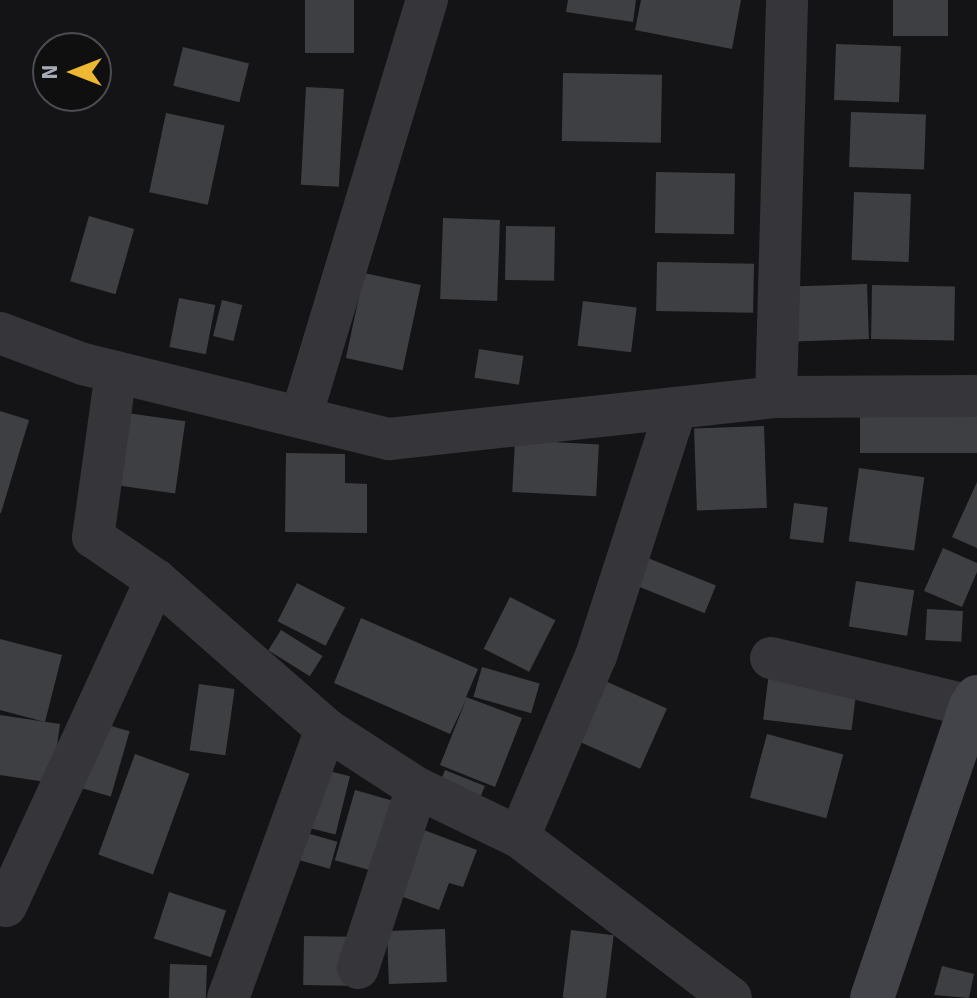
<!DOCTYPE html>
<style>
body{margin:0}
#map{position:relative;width:977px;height:998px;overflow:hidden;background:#141416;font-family:Signika,sans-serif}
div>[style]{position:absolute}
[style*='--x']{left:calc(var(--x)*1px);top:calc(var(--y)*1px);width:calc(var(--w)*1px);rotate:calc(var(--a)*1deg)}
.building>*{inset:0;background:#3e3f43;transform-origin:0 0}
.street>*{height:42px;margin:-21px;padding:0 21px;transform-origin:21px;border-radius:21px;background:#35353a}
.secondary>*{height:44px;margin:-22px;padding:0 22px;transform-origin:22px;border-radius:22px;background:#43444a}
span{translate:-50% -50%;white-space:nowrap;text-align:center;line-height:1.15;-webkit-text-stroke:6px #0f0f10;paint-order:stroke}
.north{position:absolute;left:32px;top:32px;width:80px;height:80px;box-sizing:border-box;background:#0f0f10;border:2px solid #4b4d52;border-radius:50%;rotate:270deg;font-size:22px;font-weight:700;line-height:32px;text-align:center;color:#a6aab6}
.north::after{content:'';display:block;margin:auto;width:28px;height:36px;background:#efb832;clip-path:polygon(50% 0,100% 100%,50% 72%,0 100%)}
</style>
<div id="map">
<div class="building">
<div style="left:305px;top:0;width:49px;height:53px"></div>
<div style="clip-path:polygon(568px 0,636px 0,633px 22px,566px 12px)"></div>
<div style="clip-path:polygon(641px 0,741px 0,732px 49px,635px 30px)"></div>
<div style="left:893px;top:0;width:55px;height:36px"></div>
<div style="left:836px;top:44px;width:65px;height:56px;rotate:2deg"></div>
<div style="left:183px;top:47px;width:68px;height:40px;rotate:14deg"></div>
<div style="left:563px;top:73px;width:99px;height:68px;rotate:1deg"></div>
<div style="left:306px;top:87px;width:38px;height:98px;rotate:3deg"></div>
<div style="left:851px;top:112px;width:75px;height:55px;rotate:2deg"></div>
<div style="left:166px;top:113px;width:60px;height:81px;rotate:12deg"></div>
<div style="left:656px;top:172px;width:79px;height:61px;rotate:1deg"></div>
<div style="left:854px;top:192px;width:57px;height:68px;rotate:2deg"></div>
<div style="left:89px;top:216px;width:47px;height:68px;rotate:16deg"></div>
<div style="left:443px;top:218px;width:57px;height:81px;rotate:2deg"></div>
<div style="left:506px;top:226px;width:49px;height:54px;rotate:1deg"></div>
<div style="left:657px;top:262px;width:97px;height:49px;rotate:1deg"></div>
<div style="left:364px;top:273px;width:58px;height:87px;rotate:12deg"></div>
<div style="left:867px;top:284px;width:55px;height:89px;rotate:88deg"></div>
<div style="left:872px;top:285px;width:83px;height:54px;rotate:1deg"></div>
<div style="left:179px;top:298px;width:37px;height:50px;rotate:11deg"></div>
<div style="left:222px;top:300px;width:21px;height:37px;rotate:14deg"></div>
<div style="left:583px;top:301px;width:54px;height:45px;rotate:7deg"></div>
<div style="left:479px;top:349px;width:45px;height:29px;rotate:9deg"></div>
<div style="left:860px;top:405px;width:117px;height:48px"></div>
<div style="clip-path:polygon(0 411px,29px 420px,1px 513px,0 513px)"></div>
<div style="left:113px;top:411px;width:73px;height:73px;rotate:8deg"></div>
<div style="left:764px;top:426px;width:82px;height:70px;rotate:88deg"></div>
<div style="left:515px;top:440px;width:84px;height:52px;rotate:3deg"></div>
<div style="clip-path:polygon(286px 453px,345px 454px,345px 483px,367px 484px,367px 533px,285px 532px)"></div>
<div style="left:859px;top:468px;width:66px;height:74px;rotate:8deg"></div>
<div style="clip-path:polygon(977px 482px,977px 548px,952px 537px)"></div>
<div style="left:794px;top:503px;width:34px;height:36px;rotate:7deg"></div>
<div style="clip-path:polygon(943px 548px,977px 563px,977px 572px,962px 607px,924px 591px)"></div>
<div style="left:638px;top:554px;width:84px;height:30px;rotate:22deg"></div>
<div style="left:856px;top:581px;width:59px;height:46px;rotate:9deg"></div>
<div style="left:297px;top:583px;width:54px;height:43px;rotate:27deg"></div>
<div style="left:510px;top:597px;width:51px;height:58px;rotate:27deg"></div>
<div style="left:927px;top:609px;width:36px;height:31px;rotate:3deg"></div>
<div style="clip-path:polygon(361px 618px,478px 669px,466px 697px,522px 718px,495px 787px,440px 765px,466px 700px,450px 734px,334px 683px)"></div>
<div style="left:281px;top:630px;width:49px;height:24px;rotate:32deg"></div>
<div style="clip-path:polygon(0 639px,62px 655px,45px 722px,0 710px)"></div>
<div style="left:771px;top:656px;width:89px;height:64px;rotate:7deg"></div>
<div style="left:482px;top:667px;width:60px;height:31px;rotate:16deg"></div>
<div style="left:603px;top:680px;width:70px;height:66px;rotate:24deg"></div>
<div style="left:199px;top:684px;width:36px;height:67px;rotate:8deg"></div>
<div style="clip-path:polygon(0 715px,60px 724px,52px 783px,0 775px)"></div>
<div style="left:94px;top:721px;width:37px;height:68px;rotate:16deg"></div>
<div style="left:767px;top:734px;width:79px;height:66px;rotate:15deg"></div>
<div style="left:135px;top:754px;width:58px;height:107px;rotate:20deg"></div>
<div style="left:317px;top:768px;width:34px;height:60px;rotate:14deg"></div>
<div style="left:445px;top:770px;width:43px;height:24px;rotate:22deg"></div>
<div style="left:355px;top:790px;width:52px;height:73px;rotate:16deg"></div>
<div style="clip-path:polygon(416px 827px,477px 850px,463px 887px,449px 883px,439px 910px,392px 893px)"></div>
<div style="left:296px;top:830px;width:43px;height:28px;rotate:16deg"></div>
<div style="left:169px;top:892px;width:60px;height:49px;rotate:18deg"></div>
<div style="left:445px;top:929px;width:53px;height:58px;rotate:88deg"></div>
<div style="left:571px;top:930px;width:43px;height:68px;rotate:7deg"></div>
<div style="left:304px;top:936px;width:45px;height:49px;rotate:1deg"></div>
<div style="left:170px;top:964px;width:37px;height:34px;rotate:2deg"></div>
<div style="clip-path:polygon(942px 966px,974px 974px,969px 998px,934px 995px)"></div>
</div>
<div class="street">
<div style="--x:0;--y:333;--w:89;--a:20.5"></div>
<div style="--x:83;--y:364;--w:315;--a:13.8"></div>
<div style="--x:389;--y:439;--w:389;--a:-6.2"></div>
<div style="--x:776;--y:397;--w:201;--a:-0.3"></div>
<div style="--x:116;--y:372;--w:167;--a:97.9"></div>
<div style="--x:93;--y:537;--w:76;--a:34.3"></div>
<div style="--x:156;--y:580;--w:226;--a:41.2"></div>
<div style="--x:326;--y:729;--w:108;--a:33"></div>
<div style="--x:417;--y:788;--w:113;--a:25.7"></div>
<div style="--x:519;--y:837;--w:266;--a:37.2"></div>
<div style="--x:776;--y:397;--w:397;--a:-88.4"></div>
<div style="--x:301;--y:417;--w:436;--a:-73.2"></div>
<div style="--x:771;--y:658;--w:206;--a:13.5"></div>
<div style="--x:519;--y:837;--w:197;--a:-67"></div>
<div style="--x:596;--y:656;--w:261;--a:-72.1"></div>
<div style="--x:6;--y:906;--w:359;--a:-65.3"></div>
<div style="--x:358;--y:968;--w:189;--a:-71.9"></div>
<div style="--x:228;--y:998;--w:286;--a:-70"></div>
</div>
<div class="secondary">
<div style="--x:872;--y:998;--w:308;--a:-71.3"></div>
<div style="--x:971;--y:706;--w:11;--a:-56"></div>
</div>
<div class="north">N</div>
</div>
